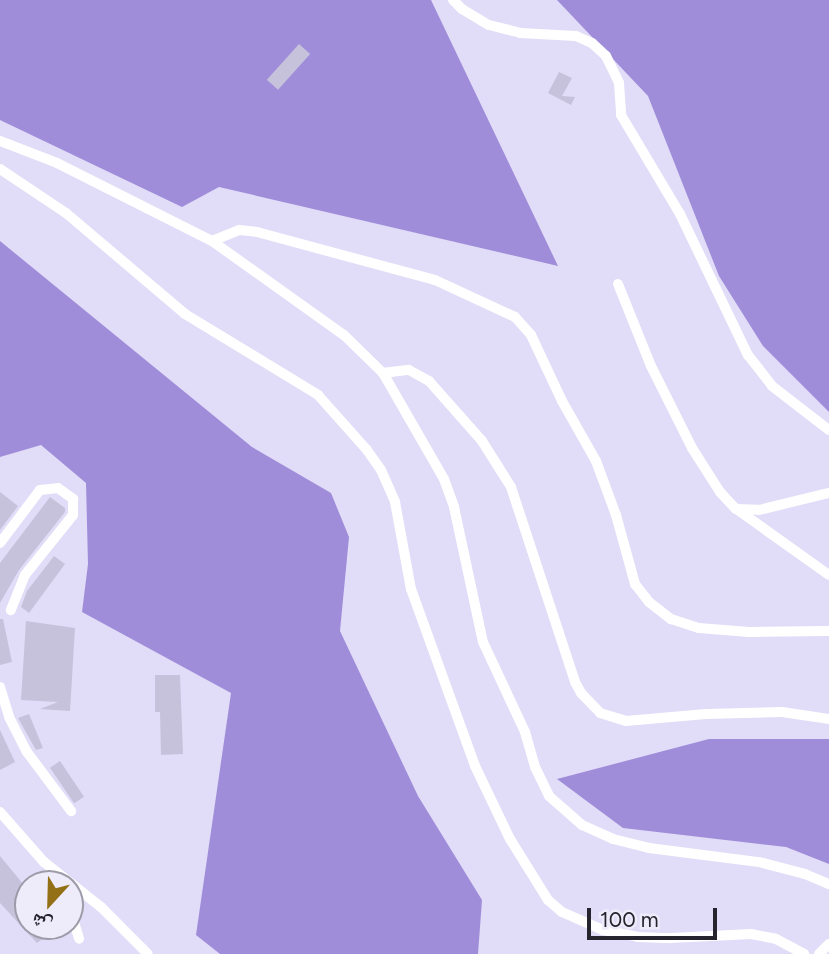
<!DOCTYPE html>
<meta charset="utf-8">
<style>
body{margin:0}
#map{position:relative;width:829px;height:954px;overflow:hidden;background:#e1dcf7;font-family:Figtree,"Noto Naskh Arabic",sans-serif}
div>[style]{position:absolute}
[style*='--x']{left:calc(var(--x)*1px);top:calc(var(--y)*1px);width:calc(var(--w)*1px);rotate:calc(var(--a)*1deg)}
.forest>*{inset:0;background:#a08dda}
.building>*{inset:0;background:#c7c2dc;transform-origin:0 0}
.minor>*{height:10px;margin:-5px;padding:0 5px;transform-origin:5px;border-radius:5px;background:#fff}
span{translate:-50% -50%;white-space:nowrap;text-align:center;line-height:1.15;-webkit-text-stroke:5px #eeebfb;paint-order:stroke}
.north{position:absolute;left:14px;top:870px;width:70px;height:70px;box-sizing:border-box;background:#eeebfb;border:2px solid #9e9ba9;border-radius:50%;rotate:202deg;font-size:19px;font-weight:700;line-height:28px;text-align:center;color:#26242e}
.north::after{content:'';display:block;margin:auto;width:24px;height:32px;background:#936f16;clip-path:polygon(50% 0,100% 100%,50% 72%,0 100%)}
.scale{position:absolute;left:587px;top:908px;width:130px;height:32px;box-sizing:border-box;border:4px solid #26242e;border-top:0;padding-left:9px;font-size:21px;line-height:24px;white-space:nowrap;color:#26242e;-webkit-text-stroke:5px #eeebfb;paint-order:stroke}
</style>
<div id="map">
<div class="forest">
<div style="clip-path:polygon(0 0,431px 0,558px 266px,219px 187px,182px 207px,0 120px)"></div>
<div style="clip-path:polygon(557px 0,829px 0,829px 412px,763px 346px,719px 276px,648px 96px)"></div>
<div style="clip-path:polygon(0 241px,252px 447px,331px 493px,349px 537px,340px 631px,418px 796px,482px 900px,478px 954px,220px 954px,196px 935px,231px 693px,82px 612px,88px 564px,86px 483px,41px 445px,0 457px)"></div>
<div style="clip-path:polygon(709px 739px,829px 739px,829px 864px,786px 847px,623px 828px,557px 779px)"></div>
</div>
<div class="building">
<div style="left:299px;top:44px;width:15px;height:48px;rotate:42deg"></div>
<div style="clip-path:polygon(559px 72px,572px 78px,562px 96px,575px 97px,571px 105px,548px 93px)"></div>
<div style="clip-path:polygon(0 492px,18px 506px,0 530px)"></div>
<div style="clip-path:polygon(50px 497px,65px 508px,65px 512px,19px 570px,0 603px,0 563px)"></div>
<div style="clip-path:polygon(54px 556px,65px 564px,29px 613px,21px 607px,27px 591px)"></div>
<div style="clip-path:polygon(0 619px,3px 619px,12px 662px,0 665px)"></div>
<div style="clip-path:polygon(26px 621px,75px 628px,70px 711px,40px 709px,58px 702px,21px 700px)"></div>
<div style="clip-path:polygon(155px 675px,180px 675px,183px 754px,161px 755px,160px 712px,155px 712px)"></div>
<div style="clip-path:polygon(29px 714px,43px 748px,36px 750px,18px 718px)"></div>
<div style="clip-path:polygon(0 730px,15px 762px,0 770px)"></div>
<div style="left:60px;top:761px;width:43px;height:12px;rotate:56deg"></div>
<div style="clip-path:polygon(0 856px,28px 890px,28px 926px,60px 926px,37px 943px,0 903px)"></div>
</div>
<div class="minor">
<div style="--x:453;--y:0;--w:13;--a:45"></div>
<div style="--x:462;--y:9;--w:31;--a:31"></div>
<div style="--x:489;--y:25;--w:32;--a:14"></div>
<div style="--x:520;--y:33;--w:56;--a:3.1"></div>
<div style="--x:576;--y:36;--w:17;--a:24"></div>
<div style="--x:592;--y:43;--w:19;--a:43"></div>
<div style="--x:606;--y:56;--w:30;--a:64"></div>
<div style="--x:619;--y:83;--w:32;--a:86"></div>
<div style="--x:621;--y:115;--w:115;--a:59.2"></div>
<div style="--x:680;--y:214;--w:157;--a:64.3"></div>
<div style="--x:748;--y:355;--w:39;--a:52"></div>
<div style="--x:772;--y:386;--w:72;--a:37.7"></div>
<div style="--x:0;--y:141;--w:61;--a:21.1"></div>
<div style="--x:57;--y:163;--w:174;--a:26.7"></div>
<div style="--x:212;--y:241;--w:162;--a:35.5"></div>
<div style="--x:344;--y:335;--w:54;--a:44.3"></div>
<div style="--x:383;--y:373;--w:26;--a:-7"></div>
<div style="--x:409;--y:370;--w:23;--a:29"></div>
<div style="--x:429;--y:381;--w:80;--a:48.5"></div>
<div style="--x:482;--y:441;--w:54;--a:57.8"></div>
<div style="--x:511;--y:487;--w:205;--a:71.8"></div>
<div style="--x:575;--y:682;--w:13;--a:61"></div>
<div style="--x:581;--y:693;--w:28;--a:46"></div>
<div style="--x:600;--y:713;--w:27;--a:17"></div>
<div style="--x:626;--y:721;--w:80;--a:-5"></div>
<div style="--x:706;--y:714;--w:76;--a:-1.5"></div>
<div style="--x:782;--y:712;--w:48;--a:8.5"></div>
<div style="--x:0;--y:169;--w:79;--a:33.7"></div>
<div style="--x:66;--y:213;--w:156;--a:40.3"></div>
<div style="--x:185;--y:314;--w:156;--a:31.3"></div>
<div style="--x:318;--y:395;--w:74;--a:48.3"></div>
<div style="--x:367;--y:450;--w:24;--a:55"></div>
<div style="--x:381;--y:470;--w:35;--a:66"></div>
<div style="--x:395;--y:502;--w:88;--a:79.6"></div>
<div style="--x:411;--y:589;--w:188;--a:70.1"></div>
<div style="--x:475;--y:766;--w:81;--a:64.4"></div>
<div style="--x:510;--y:839;--w:72;--a:58.1"></div>
<div style="--x:548;--y:900;--w:18;--a:41"></div>
<div style="--x:562;--y:912;--w:45;--a:23.7"></div>
<div style="--x:603;--y:930;--w:36;--a:11"></div>
<div style="--x:638;--y:937;--w:33;--a:2"></div>
<div style="--x:671;--y:938;--w:80;--a:-2.9"></div>
<div style="--x:751;--y:934;--w:25;--a:11"></div>
<div style="--x:776;--y:939;--w:32;--a:28"></div>
<div style="--x:212;--y:241;--w:29;--a:-22"></div>
<div style="--x:239;--y:230;--w:18;--a:6"></div>
<div style="--x:257;--y:232;--w:184;--a:15.1"></div>
<div style="--x:435;--y:280;--w:88;--a:24.8"></div>
<div style="--x:515;--y:317;--w:24;--a:48"></div>
<div style="--x:531;--y:335;--w:73;--a:64.8"></div>
<div style="--x:562;--y:401;--w:69;--a:60.5"></div>
<div style="--x:596;--y:461;--w:58;--a:69.7"></div>
<div style="--x:616;--y:515;--w:72;--a:74.6"></div>
<div style="--x:635;--y:584;--w:23;--a:52"></div>
<div style="--x:649;--y:602;--w:28;--a:38"></div>
<div style="--x:671;--y:619;--w:29;--a:18"></div>
<div style="--x:699;--y:628;--w:50;--a:4.6"></div>
<div style="--x:749;--y:632;--w:80;--a:-0.7"></div>
<div style="--x:618;--y:284;--w:88;--a:68.1"></div>
<div style="--x:651;--y:366;--w:92;--a:63.4"></div>
<div style="--x:692;--y:448;--w:52;--a:57.5"></div>
<div style="--x:720;--y:492;--w:22;--a:47"></div>
<div style="--x:735;--y:508;--w:115;--a:35.5"></div>
<div style="--x:383;--y:373;--w:122;--a:60.1"></div>
<div style="--x:444;--y:479;--w:30;--a:70"></div>
<div style="--x:454;--y:507;--w:138;--a:77.9"></div>
<div style="--x:483;--y:642;--w:99;--a:65"></div>
<div style="--x:525;--y:732;--w:36;--a:74"></div>
<div style="--x:535;--y:767;--w:32;--a:64"></div>
<div style="--x:549;--y:796;--w:44;--a:41.3"></div>
<div style="--x:582;--y:825;--w:34;--a:24"></div>
<div style="--x:613;--y:839;--w:37;--a:14"></div>
<div style="--x:649;--y:848;--w:111;--a:7.3"></div>
<div style="--x:759;--y:862;--w:48;--a:14.6"></div>
<div style="--x:805;--y:874;--w:26;--a:23"></div>
<div style="--x:736;--y:509;--w:23;--a:2"></div>
<div style="--x:759;--y:510;--w:72;--a:-13.7"></div>
<div style="--x:0;--y:543;--w:66;--a:-53"></div>
<div style="--x:40;--y:490;--w:18;--a:-6"></div>
<div style="--x:58;--y:488;--w:19;--a:36"></div>
<div style="--x:73;--y:499;--w:16;--a:90"></div>
<div style="--x:73;--y:515;--w:77;--a:128.7"></div>
<div style="--x:25;--y:575;--w:38;--a:112"></div>
<div style="--x:0;--y:687;--w:31;--a:73"></div>
<div style="--x:9;--y:717;--w:39;--a:63"></div>
<div style="--x:27;--y:752;--w:74;--a:53.3"></div>
<div style="--x:0;--y:812;--w:67;--a:48.7"></div>
<div style="--x:44;--y:862;--w:73;--a:38.3"></div>
<div style="--x:101;--y:907;--w:66;--a:45"></div>
<div style="--x:70;--y:909;--w:31;--a:73"></div>
<div style="--x:819;--y:954;--w:14;--a:-45"></div>
</div>
<div class="north">ش</div>
<div class="scale">100 m</div>
</div>
